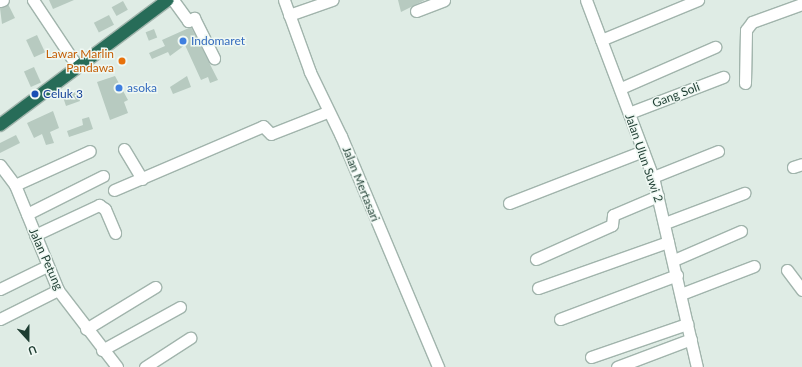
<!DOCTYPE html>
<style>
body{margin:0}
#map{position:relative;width:802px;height:367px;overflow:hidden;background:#dfece5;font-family:Lato,sans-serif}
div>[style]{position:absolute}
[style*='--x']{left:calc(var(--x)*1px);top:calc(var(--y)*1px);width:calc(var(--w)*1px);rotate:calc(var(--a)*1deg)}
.building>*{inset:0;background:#b7cac0;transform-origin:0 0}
.roads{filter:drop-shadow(1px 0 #a1b4ac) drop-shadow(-1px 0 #a1b4ac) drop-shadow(0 1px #a1b4ac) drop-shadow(0 -1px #a1b4ac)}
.minor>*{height:11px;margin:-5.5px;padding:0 5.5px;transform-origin:5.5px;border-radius:5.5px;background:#fff}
.highway>*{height:12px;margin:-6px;padding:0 6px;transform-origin:6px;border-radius:6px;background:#276c58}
.dots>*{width:11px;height:11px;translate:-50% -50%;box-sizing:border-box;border:2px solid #eff8f3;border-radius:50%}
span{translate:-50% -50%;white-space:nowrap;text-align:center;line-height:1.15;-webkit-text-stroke:3px #eff8f3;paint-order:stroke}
.shop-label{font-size:12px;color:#366cbe}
.left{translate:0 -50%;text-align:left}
.food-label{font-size:12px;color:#c56008}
.right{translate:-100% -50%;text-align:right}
.transit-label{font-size:12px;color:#164399}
.street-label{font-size:12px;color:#1e3d32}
.north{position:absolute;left:8px;top:319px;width:40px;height:40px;-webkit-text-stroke:3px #eff8f3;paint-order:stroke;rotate:159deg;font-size:11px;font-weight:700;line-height:16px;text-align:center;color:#1e3d32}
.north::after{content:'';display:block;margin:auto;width:14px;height:18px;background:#1e3d32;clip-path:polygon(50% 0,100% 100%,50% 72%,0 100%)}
</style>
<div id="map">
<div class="building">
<div style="clip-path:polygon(49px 0,74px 0,53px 9px)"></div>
<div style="clip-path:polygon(398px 0,425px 0,401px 12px)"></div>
<div style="left:123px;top:1px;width:10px;height:13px;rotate:61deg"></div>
<div style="clip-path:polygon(8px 4px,15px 18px,2px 24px,0 8px)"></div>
<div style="left:109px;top:15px;width:11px;height:17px;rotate:63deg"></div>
<div style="clip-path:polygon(191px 27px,218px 80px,210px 83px,208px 77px,201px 80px,185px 45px,170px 56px,168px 52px,152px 59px,149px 53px,165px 46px,162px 40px)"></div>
<div style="left:154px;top:29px;width:9px;height:9px;rotate:69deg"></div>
<div style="left:37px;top:35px;width:19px;height:12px;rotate:65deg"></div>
<div style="left:34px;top:67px;width:17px;height:11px;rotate:66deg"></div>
<div style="clip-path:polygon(115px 76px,128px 100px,124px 102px,128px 113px,110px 120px,97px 82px)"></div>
<div style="clip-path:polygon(187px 76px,191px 87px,173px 94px,170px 87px)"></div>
<div style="clip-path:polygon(76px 91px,80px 101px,66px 106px,63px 97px)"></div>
<div style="clip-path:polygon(53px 111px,59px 128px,50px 132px,54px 143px,46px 145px,42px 134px,34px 138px,27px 123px)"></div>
<div style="clip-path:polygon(89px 117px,93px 129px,69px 137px,67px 131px,83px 125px,82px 119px)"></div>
<div style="clip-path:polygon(16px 135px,20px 143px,0 153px,0 143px)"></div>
</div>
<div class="roads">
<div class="minor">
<div style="--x:33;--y:0;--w:79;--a:56.3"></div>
<div style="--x:173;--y:0;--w:26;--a:54"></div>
<div style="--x:188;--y:21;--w:7;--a:-27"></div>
<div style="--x:194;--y:18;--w:45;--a:63.4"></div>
<div style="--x:284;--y:0;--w:77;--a:70.1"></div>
<div style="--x:310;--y:72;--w:71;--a:64.2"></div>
<div style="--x:341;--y:136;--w:251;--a:67.2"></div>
<div style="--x:586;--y:0;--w:189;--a:69.3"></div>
<div style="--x:653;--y:177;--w:195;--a:77"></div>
<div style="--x:0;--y:1;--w:3;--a:-18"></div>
<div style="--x:416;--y:11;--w:30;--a:-21"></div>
<div style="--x:289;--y:15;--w:46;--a:-19.2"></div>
<div style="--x:601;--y:40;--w:105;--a:-22.4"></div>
<div style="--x:745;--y:83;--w:53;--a:-88.9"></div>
<div style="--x:746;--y:30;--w:10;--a:-53"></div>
<div style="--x:752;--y:22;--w:53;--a:-19.8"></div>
<div style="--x:621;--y:88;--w:103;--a:-23.6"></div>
<div style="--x:629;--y:113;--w:101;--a:-21"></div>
<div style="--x:124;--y:149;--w:35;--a:59"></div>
<div style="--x:0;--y:165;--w:25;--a:53"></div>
<div style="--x:15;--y:185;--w:113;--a:67.7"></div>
<div style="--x:58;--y:290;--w:97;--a:52.5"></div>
<div style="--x:793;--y:167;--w:9;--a:-18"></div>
<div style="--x:653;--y:177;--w:70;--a:-21.8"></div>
<div style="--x:15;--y:185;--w:82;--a:-24.4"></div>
<div style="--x:114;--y:190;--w:162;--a:-23.2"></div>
<div style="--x:263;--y:126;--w:11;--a:45"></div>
<div style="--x:271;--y:134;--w:60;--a:-21.4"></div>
<div style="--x:509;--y:203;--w:144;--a:-21.2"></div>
<div style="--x:27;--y:214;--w:85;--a:-26.6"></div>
<div style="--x:665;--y:223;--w:85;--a:-20.8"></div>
<div style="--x:35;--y:235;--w:71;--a:-25.1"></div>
<div style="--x:99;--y:205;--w:7;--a:34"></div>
<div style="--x:105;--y:209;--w:26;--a:67"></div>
<div style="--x:536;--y:259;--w:83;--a:-24.1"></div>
<div style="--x:612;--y:225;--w:10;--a:-84"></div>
<div style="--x:613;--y:215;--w:49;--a:-22.9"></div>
<div style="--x:674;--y:260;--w:73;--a:-23.4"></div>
<div style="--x:787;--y:270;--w:25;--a:53"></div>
<div style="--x:538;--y:288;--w:138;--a:-19.5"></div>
<div style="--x:0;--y:289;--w:52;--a:-26.1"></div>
<div style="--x:681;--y:294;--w:78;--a:-21"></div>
<div style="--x:0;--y:319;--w:65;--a:-26.6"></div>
<div style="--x:560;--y:319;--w:125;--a:-20.6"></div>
<div style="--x:86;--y:329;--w:81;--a:-31.3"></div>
<div style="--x:102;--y:350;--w:89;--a:-28.9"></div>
<div style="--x:591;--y:357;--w:102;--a:-19"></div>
<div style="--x:145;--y:367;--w:54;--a:-32.8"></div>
<div style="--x:617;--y:367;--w:79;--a:-20.7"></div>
</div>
<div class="highway">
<div style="--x:0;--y:125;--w:209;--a:-36.7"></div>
</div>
</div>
<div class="dots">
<div style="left:183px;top:41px;background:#3f7fe0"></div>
<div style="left:122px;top:61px;background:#e8710a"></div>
<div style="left:119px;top:88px;background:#3f7fe0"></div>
<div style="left:35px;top:94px;background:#1a4fb4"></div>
</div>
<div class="shop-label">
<span class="left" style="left:191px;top:41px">Indomaret</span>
<span class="left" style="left:127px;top:88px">asoka</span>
</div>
<div class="food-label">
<span class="right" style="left:114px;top:61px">Lawar Marlin<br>Pandawa</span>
</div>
<div class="transit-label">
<span class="left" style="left:43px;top:94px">Celuk 3</span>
</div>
<div class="street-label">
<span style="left:676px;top:95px;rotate:-21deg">Gang Soli</span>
<span style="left:644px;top:158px;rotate:71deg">Jalan Ulun Suwi 2</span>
<span style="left:361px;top:184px;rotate:68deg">Jalan Mertasari</span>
<span style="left:46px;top:259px;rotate:66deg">Jalan Petung</span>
</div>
<div class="north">U</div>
</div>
